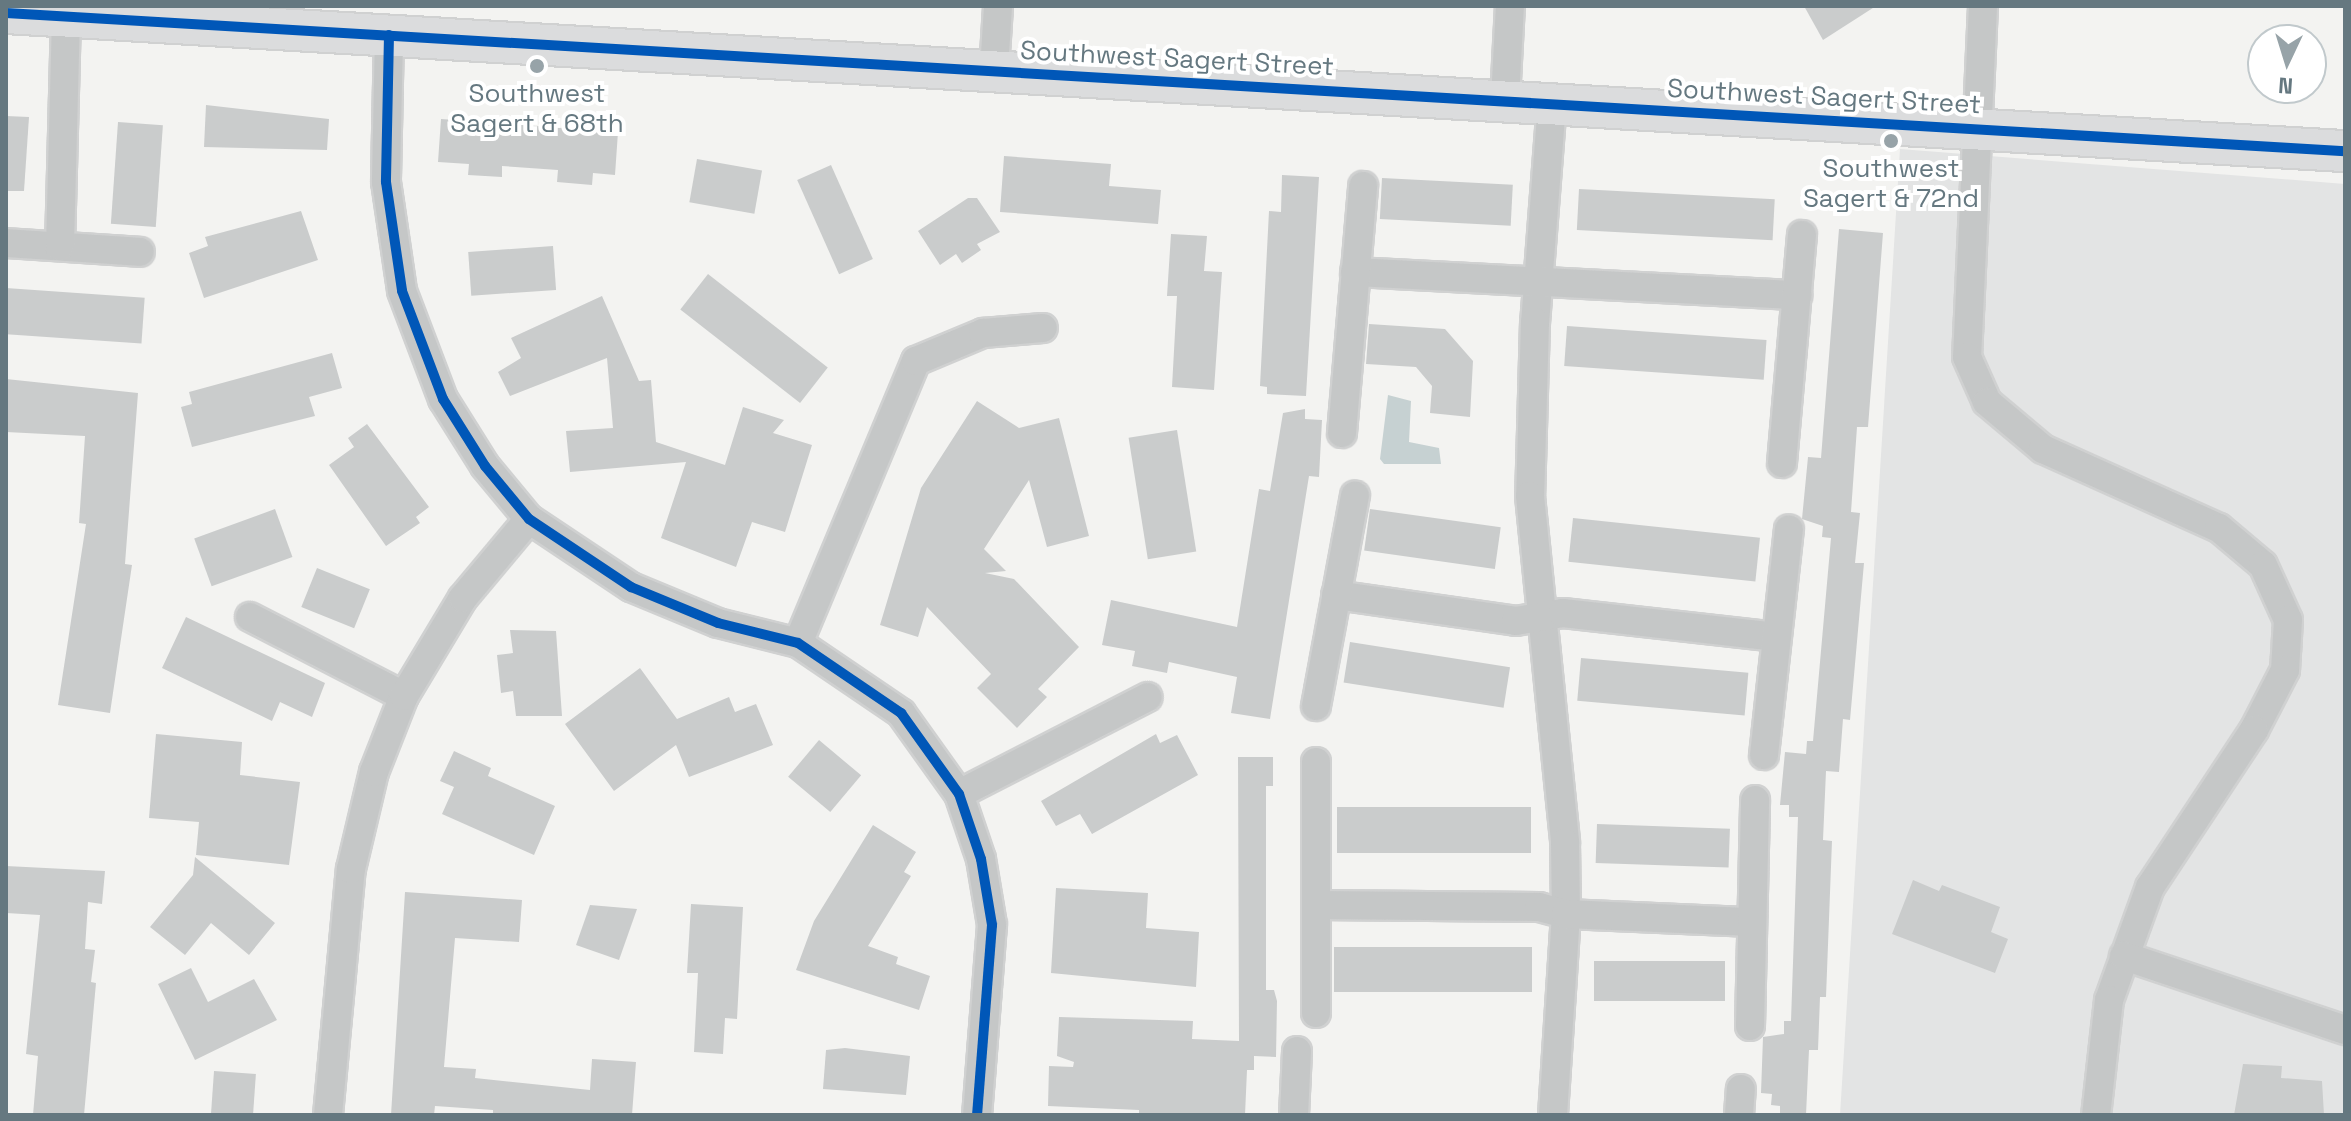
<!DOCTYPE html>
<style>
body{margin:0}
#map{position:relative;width:2351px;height:1121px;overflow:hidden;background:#f3f3f1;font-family:"Space Grotesk",sans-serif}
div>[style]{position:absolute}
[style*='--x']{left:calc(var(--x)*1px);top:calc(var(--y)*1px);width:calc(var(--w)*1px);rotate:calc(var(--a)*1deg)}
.built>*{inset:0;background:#e3e4e4}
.water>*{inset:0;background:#c6d1d2}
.building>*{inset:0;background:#cacccc;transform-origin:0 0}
.roads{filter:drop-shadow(2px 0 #d0d1d1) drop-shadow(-2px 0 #d0d1d1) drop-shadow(0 2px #d0d1d1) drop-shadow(0 -2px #d0d1d1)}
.street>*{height:28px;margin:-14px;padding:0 14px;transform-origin:14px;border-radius:14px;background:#c5c7c7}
.secondary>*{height:40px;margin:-20px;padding:0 20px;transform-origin:20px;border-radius:20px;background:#dbdcdd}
.cycleway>*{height:10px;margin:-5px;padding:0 5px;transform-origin:5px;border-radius:5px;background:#0057b8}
.dots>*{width:22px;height:22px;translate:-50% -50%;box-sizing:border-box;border:4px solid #fff;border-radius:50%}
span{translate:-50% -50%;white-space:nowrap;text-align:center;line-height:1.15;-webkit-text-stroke:8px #fff;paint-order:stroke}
.street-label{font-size:26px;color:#657880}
.poi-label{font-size:26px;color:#657880}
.frame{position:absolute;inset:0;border:8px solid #657880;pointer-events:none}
.north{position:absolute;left:2247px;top:24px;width:80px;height:80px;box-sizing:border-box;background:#fff;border:2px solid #c1c9cc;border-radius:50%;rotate:184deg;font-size:22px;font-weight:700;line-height:32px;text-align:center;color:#657880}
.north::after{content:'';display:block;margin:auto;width:28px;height:36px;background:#97a3a8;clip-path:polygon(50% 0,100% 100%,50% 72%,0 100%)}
</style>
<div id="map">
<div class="built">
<div style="clip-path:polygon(1900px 149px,2345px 184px,2345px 1115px,1840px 1115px)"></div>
</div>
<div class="water">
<div style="clip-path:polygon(1388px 395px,1411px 401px,1409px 442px,1439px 448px,1441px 464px,1384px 464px,1380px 459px)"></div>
</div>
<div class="building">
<div style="clip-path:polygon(1804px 6px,1876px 6px,1823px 40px)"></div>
<div style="clip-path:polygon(206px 105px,329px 119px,327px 150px,204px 147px)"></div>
<div style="clip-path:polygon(6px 116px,29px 117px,24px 191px,6px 191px)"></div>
<div style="clip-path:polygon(441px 119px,618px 132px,615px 175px,593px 173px,592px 185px,557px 182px,558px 170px,502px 166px,502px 177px,468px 175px,469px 164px,438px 162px)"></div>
<div style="left:118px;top:122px;width:45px;height:102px;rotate:4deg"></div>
<div style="clip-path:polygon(1004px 156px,1111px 164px,1109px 186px,1161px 190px,1158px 224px,1000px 212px)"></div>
<div style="left:697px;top:159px;width:66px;height:44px;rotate:10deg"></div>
<div style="left:831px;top:165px;width:103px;height:37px;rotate:66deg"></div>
<div style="clip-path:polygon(1282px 175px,1319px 177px,1306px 396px,1267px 394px,1267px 387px,1260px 386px,1269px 211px,1281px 212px)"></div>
<div style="left:1382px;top:178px;width:131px;height:41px;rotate:3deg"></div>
<div style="left:1579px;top:189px;width:196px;height:41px;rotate:3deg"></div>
<div style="clip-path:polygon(968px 198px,977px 198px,1000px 232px,977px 244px,981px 250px,962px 263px,956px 254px,940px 265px,918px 231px)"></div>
<div style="clip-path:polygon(301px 211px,318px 260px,204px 298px,189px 253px,208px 246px,205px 237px)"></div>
<div style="clip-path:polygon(1839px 229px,1883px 233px,1868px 427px,1857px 427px,1851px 512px,1860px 513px,1855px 563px,1864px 563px,1850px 720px,1843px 719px,1839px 772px,1826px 771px,1823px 840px,1832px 841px,1826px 997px,1820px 997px,1818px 1050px,1809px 1050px,1806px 1115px,1780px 1115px,1780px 1106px,1771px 1105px,1772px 1094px,1761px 1093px,1763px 1037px,1784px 1034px,1784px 1021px,1791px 1021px,1798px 817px,1789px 817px,1789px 805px,1780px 805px,1785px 752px,1806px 754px,1807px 741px,1813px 741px,1831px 538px,1822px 537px,1823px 526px,1802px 519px,1808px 457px,1821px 458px)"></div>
<div style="clip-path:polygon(1171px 234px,1207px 236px,1204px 271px,1222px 272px,1214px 390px,1172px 387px,1177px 296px,1167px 296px)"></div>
<div style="left:553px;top:246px;width:44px;height:85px;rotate:86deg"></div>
<div style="left:708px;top:274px;width:152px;height:45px;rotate:38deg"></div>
<div style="left:6px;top:288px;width:139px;height:46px;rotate:4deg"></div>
<div style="clip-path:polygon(602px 296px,639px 381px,651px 380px,656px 442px,725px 465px,743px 407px,784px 420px,773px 433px,812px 445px,785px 532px,752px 522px,736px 567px,661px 538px,686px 462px,570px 472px,566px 431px,613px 428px,607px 358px,510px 396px,498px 372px,521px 358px,511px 338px)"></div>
<div style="clip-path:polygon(1369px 324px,1445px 329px,1473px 361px,1470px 417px,1430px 413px,1432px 386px,1416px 367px,1366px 364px)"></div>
<div style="left:1567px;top:326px;width:200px;height:40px;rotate:4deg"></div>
<div style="clip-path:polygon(332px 353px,342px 388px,309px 397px,315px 416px,192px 447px,181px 407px,192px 404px,189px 392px)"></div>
<div style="clip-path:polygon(6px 379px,138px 393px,125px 564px,132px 565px,110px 713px,58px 705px,86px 524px,79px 523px,85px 436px,6px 432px)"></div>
<div style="clip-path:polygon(977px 401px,1019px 428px,1059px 418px,1089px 536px,1047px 547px,1029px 480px,984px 549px,1006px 571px,985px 573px,1014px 579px,1079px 647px,1038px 689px,1047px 697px,1017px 728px,977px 688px,991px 674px,927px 607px,918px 637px,880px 625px,921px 488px)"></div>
<div style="clip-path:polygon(1305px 409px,1305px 419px,1322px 420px,1319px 477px,1309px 476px,1270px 719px,1231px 713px,1237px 677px,1169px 662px,1167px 673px,1132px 666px,1135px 651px,1102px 645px,1111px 600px,1237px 627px,1259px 489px,1270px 491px,1283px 413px)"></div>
<div style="clip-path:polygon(367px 424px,429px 507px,416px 517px,420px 523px,386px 546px,329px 465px,354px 447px,348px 438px)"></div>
<div style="left:1177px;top:430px;width:123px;height:49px;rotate:81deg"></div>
<div style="left:275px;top:509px;width:51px;height:86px;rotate:70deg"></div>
<div style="left:1370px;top:509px;width:132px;height:42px;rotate:8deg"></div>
<div style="left:1573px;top:518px;width:188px;height:44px;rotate:6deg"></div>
<div style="left:317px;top:568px;width:57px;height:42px;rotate:22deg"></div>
<div style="clip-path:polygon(186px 617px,325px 683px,312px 717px,280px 702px,272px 721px,162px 668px)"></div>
<div style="clip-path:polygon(510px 630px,556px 631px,562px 716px,516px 716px,513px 691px,501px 693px,497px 655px,513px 653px)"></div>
<div style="left:1350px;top:642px;width:162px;height:41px;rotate:9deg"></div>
<div style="left:1581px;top:658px;width:168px;height:43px;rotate:5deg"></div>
<div style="clip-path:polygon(640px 668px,677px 719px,729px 697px,735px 712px,756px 704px,773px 745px,689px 777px,676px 745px,614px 791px,565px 724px)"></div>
<div style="clip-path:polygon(156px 734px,242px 742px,240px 775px,300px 782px,289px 865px,196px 855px,199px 822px,149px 818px)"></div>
<div style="clip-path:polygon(1156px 734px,1160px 743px,1177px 735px,1198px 775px,1092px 834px,1080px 814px,1056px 826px,1041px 801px)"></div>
<div style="left:819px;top:740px;width:55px;height:48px;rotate:40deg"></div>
<div style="clip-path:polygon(454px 751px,491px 768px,488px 776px,555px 806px,534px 855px,442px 814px,454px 787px,440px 781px)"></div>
<div style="clip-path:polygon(1238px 757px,1273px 757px,1273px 786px,1266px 786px,1266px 990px,1274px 990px,1277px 1001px,1276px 1057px,1254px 1056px,1254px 1070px,1247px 1070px,1245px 1115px,1139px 1115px,1139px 1110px,1048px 1106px,1049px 1066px,1073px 1067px,1074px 1062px,1057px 1056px,1059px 1017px,1193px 1021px,1192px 1039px,1239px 1041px)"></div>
<div style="left:1531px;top:807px;width:46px;height:194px;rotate:90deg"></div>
<div style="left:1597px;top:824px;width:133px;height:39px;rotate:2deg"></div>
<div style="clip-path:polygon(873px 825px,916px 852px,904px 872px,911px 876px,868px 946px,898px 957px,896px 964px,930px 976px,919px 1010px,796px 970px,814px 921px)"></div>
<div style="clip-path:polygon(195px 857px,275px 923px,249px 955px,211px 923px,185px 955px,150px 927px,193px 875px)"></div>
<div style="clip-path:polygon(6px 866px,105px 871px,102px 904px,88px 902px,85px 949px,95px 950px,91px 982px,96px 983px,84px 1115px,33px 1115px,38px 1056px,26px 1054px,40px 915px,6px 913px)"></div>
<div style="clip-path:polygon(1913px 880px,1939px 891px,1942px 885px,2000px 907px,1991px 932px,2008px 939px,1995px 973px,1892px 934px)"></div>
<div style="clip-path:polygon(1056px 888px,1148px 893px,1146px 928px,1199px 932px,1196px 987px,1051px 973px)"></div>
<div style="clip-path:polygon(405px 892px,522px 900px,519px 942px,455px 938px,444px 1067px,476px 1069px,475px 1078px,590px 1090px,592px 1059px,636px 1062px,632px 1115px,493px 1115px,493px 1110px,435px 1106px,434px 1115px,391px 1115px)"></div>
<div style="clip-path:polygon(691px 904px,743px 907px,737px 1019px,725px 1018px,723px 1054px,694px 1052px,698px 973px,687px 973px)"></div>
<div style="clip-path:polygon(590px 905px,637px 909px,619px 960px,576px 945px)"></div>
<div style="left:1532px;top:947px;width:45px;height:198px;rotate:90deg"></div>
<div style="left:1594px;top:961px;width:131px;height:40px"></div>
<div style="clip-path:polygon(191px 968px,208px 1002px,254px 979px,277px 1020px,195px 1060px,158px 984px)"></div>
<div style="clip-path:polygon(845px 1048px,910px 1056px,906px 1095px,823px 1089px,826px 1050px)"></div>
<div style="clip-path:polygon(2243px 1064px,2282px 1066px,2281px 1078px,2322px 1081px,2324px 1115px,2234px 1115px)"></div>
<div style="left:214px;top:1071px;width:42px;height:44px;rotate:4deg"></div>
</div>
<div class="roads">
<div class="street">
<div style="--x:1983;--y:6;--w:351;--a:92.6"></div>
<div style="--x:1967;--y:357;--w:49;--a:66"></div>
<div style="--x:1987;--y:402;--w:73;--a:40"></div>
<div style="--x:2043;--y:449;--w:193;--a:24.2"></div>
<div style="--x:2219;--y:528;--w:57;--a:40.1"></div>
<div style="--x:2263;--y:565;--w:60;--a:65.6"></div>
<div style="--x:2288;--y:620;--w:50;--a:93.4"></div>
<div style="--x:2285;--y:670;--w:68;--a:117.3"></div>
<div style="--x:2254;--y:730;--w:188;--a:123.5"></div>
<div style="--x:2150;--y:887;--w:120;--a:109.9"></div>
<div style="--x:2109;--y:1000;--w:116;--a:96.4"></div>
<div style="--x:389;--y:35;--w:147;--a:91.2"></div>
<div style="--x:386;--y:182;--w:110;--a:81.6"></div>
<div style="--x:402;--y:291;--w:116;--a:69.2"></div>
<div style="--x:443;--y:399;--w:79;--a:57.9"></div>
<div style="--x:485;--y:466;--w:69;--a:50.3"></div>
<div style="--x:529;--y:519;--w:123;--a:33.7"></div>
<div style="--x:631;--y:587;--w:94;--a:22.5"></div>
<div style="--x:718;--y:623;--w:82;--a:14"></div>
<div style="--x:798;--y:643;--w:125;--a:34.2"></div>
<div style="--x:901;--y:713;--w:100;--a:54.4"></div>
<div style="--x:959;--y:794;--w:69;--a:71.3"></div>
<div style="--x:981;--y:859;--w:67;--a:80.5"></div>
<div style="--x:992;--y:925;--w:191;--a:94.5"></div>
<div style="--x:994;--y:70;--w:64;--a:-86.4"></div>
<div style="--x:1505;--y:100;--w:94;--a:-87"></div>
<div style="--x:1552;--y:103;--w:220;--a:94.4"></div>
<div style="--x:1535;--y:322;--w:174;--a:91.6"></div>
<div style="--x:1530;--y:496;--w:349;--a:84.2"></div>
<div style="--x:1565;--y:843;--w:71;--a:89.2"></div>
<div style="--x:1566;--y:914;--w:201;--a:93.7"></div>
<div style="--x:6;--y:243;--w:134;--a:3.8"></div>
<div style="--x:60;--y:246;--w:229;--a:-88.5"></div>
<div style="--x:1355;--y:272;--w:443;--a:3"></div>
<div style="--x:1342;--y:433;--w:248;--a:-85.1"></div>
<div style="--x:1782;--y:463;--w:229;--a:-85"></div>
<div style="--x:1336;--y:595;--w:182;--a:8.2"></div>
<div style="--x:1516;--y:621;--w:48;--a:-9.7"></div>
<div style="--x:1563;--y:613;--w:215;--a:6.4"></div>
<div style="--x:250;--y:617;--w:173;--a:27.2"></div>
<div style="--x:798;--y:643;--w:306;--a:-67.3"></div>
<div style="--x:916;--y:361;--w:73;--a:-22.7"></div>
<div style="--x:983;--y:333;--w:60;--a:-4.8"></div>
<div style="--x:1316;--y:706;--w:214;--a:-79.5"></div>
<div style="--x:1764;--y:755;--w:227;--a:-83.7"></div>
<div style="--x:959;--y:794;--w:212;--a:-27.2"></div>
<div style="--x:1316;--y:905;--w:223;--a:0.5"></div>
<div style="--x:1539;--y:907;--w:28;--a:15"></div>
<div style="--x:1566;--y:914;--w:186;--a:2.5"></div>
<div style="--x:2124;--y:956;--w:233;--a:18.5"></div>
<div style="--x:1316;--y:1013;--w:251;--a:-90"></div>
<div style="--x:1750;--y:1026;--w:226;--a:-88.7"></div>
<div style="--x:328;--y:1115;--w:247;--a:-84.7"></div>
<div style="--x:351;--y:869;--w:100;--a:-76.7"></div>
<div style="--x:374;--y:772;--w:82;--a:-68.5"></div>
<div style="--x:404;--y:696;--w:114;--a:-59"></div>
<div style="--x:463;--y:598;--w:103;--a:-50.1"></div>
<div style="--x:1294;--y:1115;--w:64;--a:-87.3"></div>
<div style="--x:1739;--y:1115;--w:26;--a:-86"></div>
</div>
<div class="secondary">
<div style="--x:6;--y:13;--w:2343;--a:3.38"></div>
</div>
</div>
<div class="cycleway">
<div style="--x:6;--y:13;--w:2343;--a:3.38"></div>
<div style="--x:389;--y:35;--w:147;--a:91.2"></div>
<div style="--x:386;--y:182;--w:110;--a:81.6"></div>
<div style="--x:402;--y:291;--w:116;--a:69.2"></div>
<div style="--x:443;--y:399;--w:79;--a:57.9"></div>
<div style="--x:485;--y:466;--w:69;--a:50.3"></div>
<div style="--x:529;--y:519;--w:123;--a:33.7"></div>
<div style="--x:631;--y:587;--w:94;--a:22.5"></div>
<div style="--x:718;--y:623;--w:82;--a:14"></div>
<div style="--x:798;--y:643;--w:125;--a:34.2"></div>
<div style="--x:901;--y:713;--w:100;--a:54.4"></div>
<div style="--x:959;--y:794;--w:69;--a:71.3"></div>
<div style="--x:981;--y:859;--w:67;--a:80.5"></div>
<div style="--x:992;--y:925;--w:191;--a:94.5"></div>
</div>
<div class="dots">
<div style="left:537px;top:66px;background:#97a3a8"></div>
<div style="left:1891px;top:141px;background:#97a3a8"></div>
</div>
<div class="street-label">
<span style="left:1177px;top:59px;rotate:3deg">Southwest Sagert Street</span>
<span style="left:1824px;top:97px;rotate:3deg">Southwest Sagert Street</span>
</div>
<div class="poi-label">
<span style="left:537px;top:109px">Southwest<br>Sagert &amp; 68th</span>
<span style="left:1891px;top:184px">Southwest<br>Sagert &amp; 72nd</span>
</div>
<div class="frame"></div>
<div class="north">N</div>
</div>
